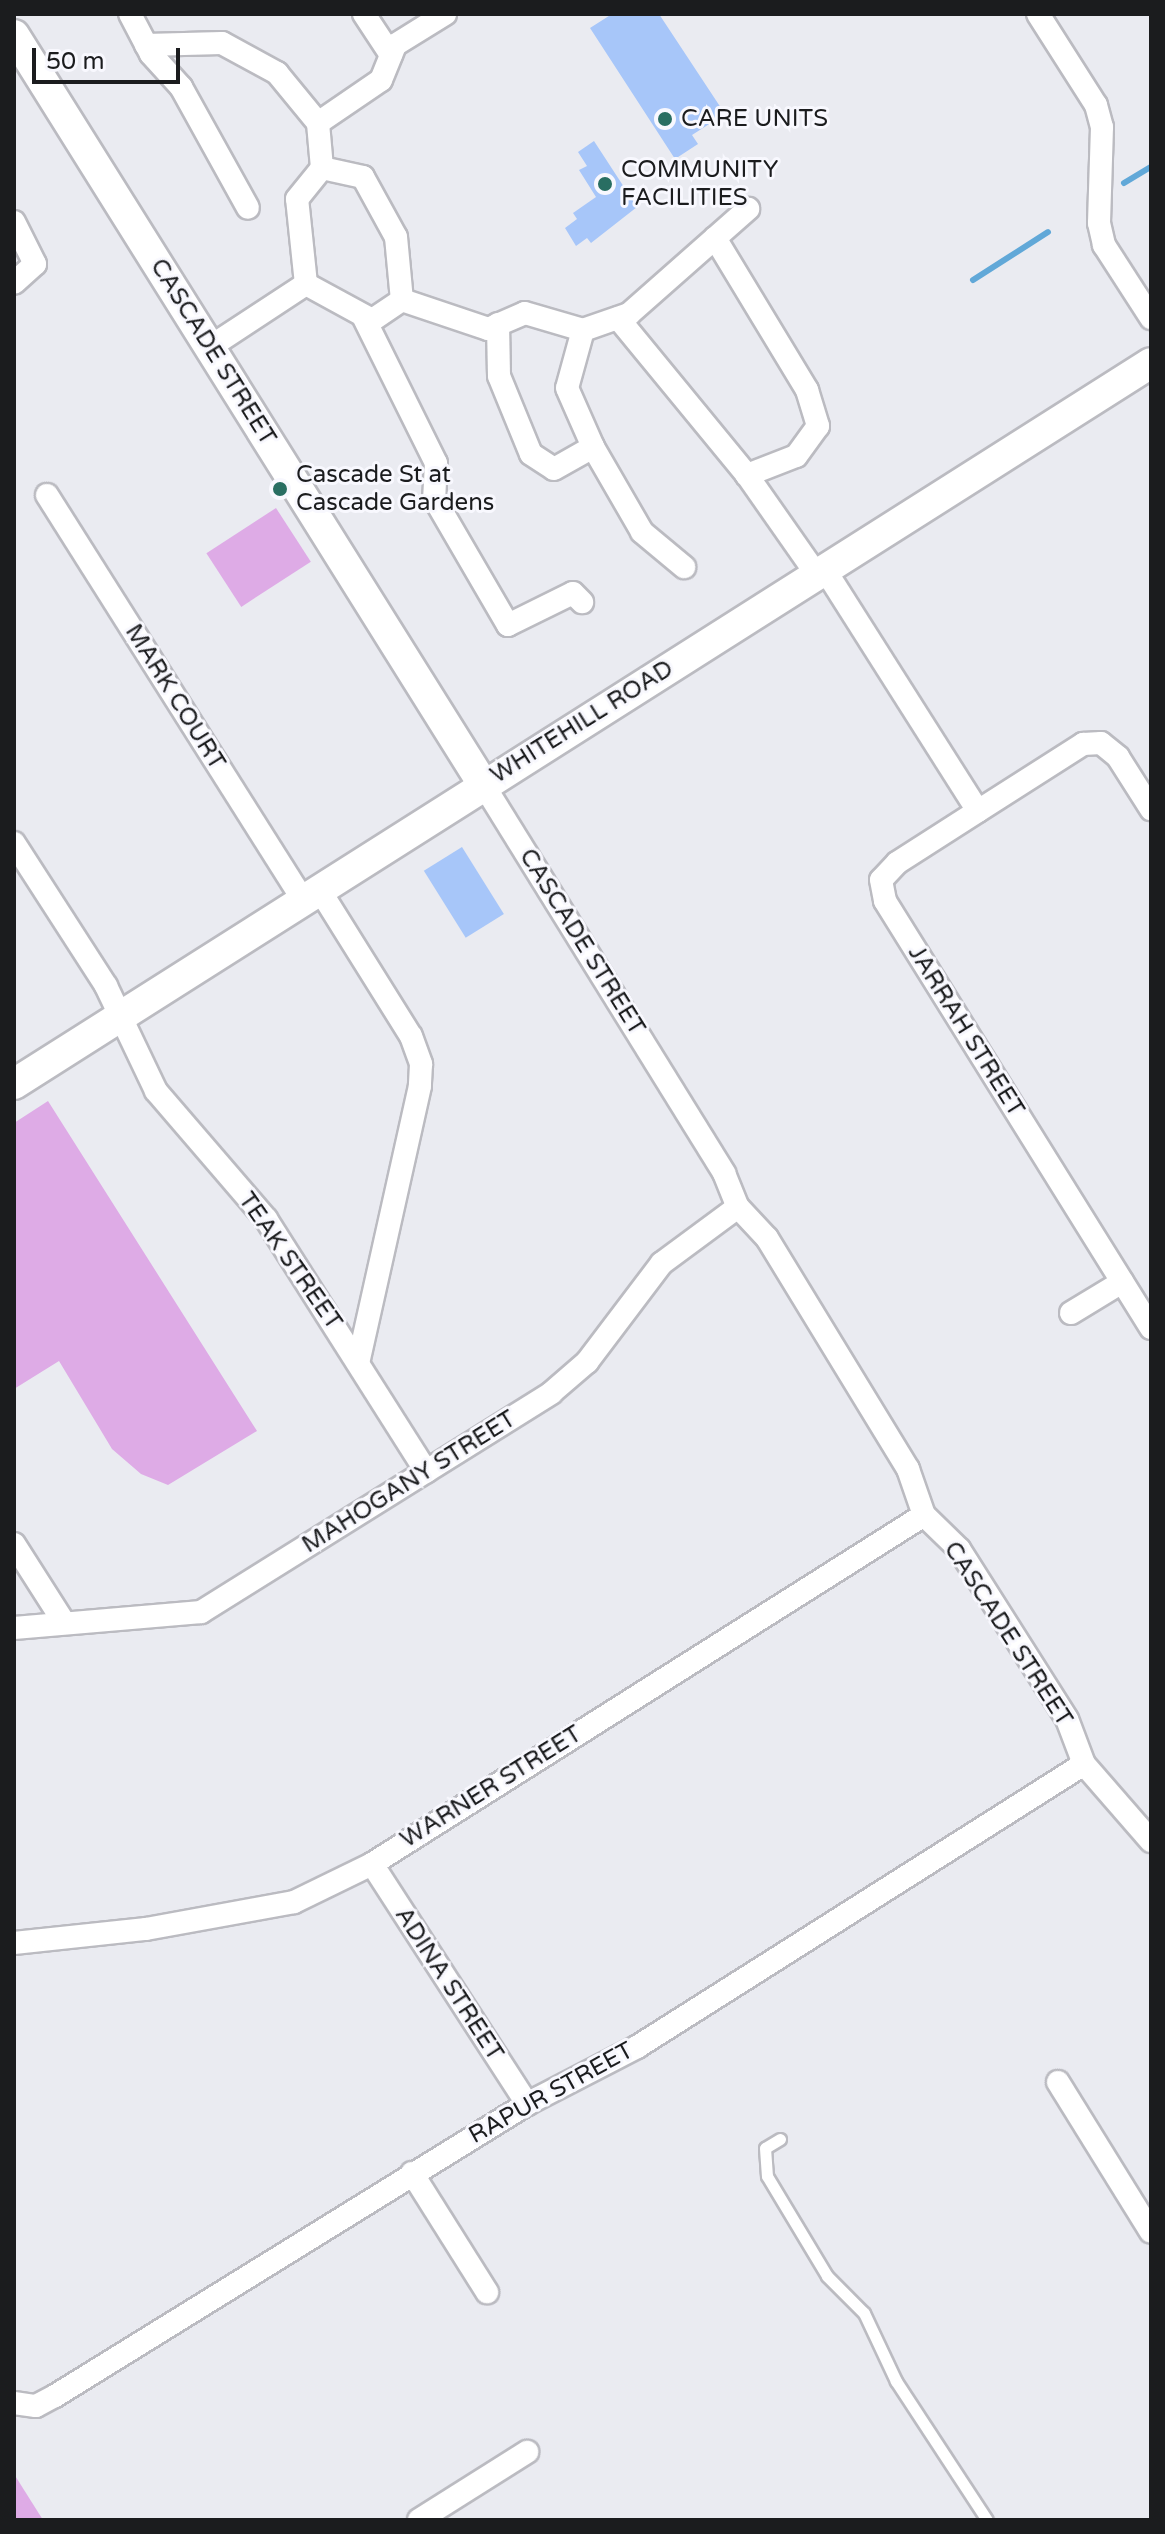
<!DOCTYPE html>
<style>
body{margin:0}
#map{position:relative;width:1165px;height:2534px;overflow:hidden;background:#eaebf1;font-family:"Varela Round",sans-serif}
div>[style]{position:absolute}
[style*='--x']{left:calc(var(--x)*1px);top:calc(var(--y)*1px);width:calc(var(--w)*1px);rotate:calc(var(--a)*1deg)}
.green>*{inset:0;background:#deabe6;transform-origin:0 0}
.stream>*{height:6px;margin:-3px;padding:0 3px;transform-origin:3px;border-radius:3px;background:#61a8d8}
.building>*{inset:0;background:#a7c6f9;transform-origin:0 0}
.roads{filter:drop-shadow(2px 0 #bbbbc1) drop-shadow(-2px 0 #bbbbc1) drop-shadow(0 2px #bbbbc1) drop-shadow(0 -2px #bbbbc1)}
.lane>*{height:11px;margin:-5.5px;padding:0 5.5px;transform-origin:5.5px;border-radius:5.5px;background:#fff}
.street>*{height:22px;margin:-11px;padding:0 11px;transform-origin:11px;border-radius:11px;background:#fff}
.secondary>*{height:30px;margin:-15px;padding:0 15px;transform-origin:15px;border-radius:15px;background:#fff}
.dots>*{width:22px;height:22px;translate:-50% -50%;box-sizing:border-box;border:4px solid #f8f8fe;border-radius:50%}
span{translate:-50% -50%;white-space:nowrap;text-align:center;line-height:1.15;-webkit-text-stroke:6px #f8f8fe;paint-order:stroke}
.poi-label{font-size:24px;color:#1b1c1e}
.left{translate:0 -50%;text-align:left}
.street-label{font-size:24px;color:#1b1c1e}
.frame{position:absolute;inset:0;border:16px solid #1b1c1e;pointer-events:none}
.scale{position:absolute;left:32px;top:48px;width:148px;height:36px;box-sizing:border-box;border:4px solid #1b1c1e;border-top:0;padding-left:10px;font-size:24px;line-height:28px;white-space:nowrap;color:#1b1c1e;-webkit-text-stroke:6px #f8f8fe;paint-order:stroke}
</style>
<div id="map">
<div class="green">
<div style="left:276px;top:508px;width:64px;height:83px;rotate:57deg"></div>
<div style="clip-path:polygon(48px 1101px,257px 1431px,168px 1485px,141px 1474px,112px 1449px,59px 1361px,14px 1389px,14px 1123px)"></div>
<div style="clip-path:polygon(14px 2474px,43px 2520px,14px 2520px)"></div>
</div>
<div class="stream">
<div style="--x:1124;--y:183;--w:31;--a:-31"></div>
<div style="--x:973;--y:280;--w:89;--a:-32.6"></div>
</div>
<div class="building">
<div style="clip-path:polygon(612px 14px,659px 14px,725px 114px,692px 135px,698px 144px,675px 159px,590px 28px)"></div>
<div style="clip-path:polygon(594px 141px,637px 207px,591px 243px,587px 238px,576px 246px,565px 228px,577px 219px,573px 213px,596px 197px,579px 170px,587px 166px,578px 152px)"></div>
<div style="left:462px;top:847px;width:79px;height:45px;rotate:58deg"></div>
</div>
<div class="roads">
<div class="lane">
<div style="--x:780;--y:2139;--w:17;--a:149"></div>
<div style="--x:765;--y:2148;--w:28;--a:86"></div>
<div style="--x:767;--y:2176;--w:117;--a:59"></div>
<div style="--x:827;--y:2276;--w:52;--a:45"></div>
<div style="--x:864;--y:2313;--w:75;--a:64.8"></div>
<div style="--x:896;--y:2381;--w:166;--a:56.8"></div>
</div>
<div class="street">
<div style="--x:130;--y:14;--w:45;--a:62.3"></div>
<div style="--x:151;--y:54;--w:45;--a:47.7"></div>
<div style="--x:181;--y:87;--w:138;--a:61"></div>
<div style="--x:364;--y:14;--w:49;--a:56.6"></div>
<div style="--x:1038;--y:14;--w:108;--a:57.5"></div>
<div style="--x:1096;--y:105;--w:23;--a:75"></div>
<div style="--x:1102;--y:127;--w:96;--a:91.8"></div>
<div style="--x:1099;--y:223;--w:23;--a:77"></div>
<div style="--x:1104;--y:245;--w:87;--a:57.2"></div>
<div style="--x:146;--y:45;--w:76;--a:-1.5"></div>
<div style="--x:222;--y:43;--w:63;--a:28.6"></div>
<div style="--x:277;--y:73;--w:65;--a:50.6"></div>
<div style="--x:322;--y:168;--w:45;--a:-95.1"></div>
<div style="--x:318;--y:123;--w:76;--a:-34.3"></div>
<div style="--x:381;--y:80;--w:38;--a:-68"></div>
<div style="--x:395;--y:45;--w:59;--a:-31.8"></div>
<div style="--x:14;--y:222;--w:47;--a:63.4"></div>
<div style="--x:35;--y:264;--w:28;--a:138"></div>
<div style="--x:715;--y:238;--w:178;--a:58.8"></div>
<div style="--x:807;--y:390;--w:38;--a:73"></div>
<div style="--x:818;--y:426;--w:37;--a:126"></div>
<div style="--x:796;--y:456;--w:53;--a:158.8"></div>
<div style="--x:402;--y:300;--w:91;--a:18.6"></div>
<div style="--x:488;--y:329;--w:40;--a:-23.4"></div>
<div style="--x:525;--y:313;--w:60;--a:16.3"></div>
<div style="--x:583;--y:330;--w:49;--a:-19.2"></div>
<div style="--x:629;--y:314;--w:159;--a:-41.4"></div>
<div style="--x:363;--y:316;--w:164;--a:63.6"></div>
<div style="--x:436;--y:463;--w:35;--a:93"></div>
<div style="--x:434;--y:498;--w:147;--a:59.8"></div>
<div style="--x:508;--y:625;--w:72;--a:-26.2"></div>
<div style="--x:573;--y:593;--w:13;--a:45"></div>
<div style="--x:618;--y:318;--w:203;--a:50.6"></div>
<div style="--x:747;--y:475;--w:122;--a:55"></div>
<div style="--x:498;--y:324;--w:52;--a:88.9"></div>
<div style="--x:499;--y:376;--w:84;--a:67.7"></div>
<div style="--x:531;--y:454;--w:27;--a:33"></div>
<div style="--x:554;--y:469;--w:45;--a:-29.4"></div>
<div style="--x:583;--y:330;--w:60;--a:105.4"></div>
<div style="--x:567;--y:388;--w:64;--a:66.2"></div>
<div style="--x:593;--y:447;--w:98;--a:60"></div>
<div style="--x:642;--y:532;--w:55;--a:39.8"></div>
<div style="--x:210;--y:347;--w:115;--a:-33.3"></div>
<div style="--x:306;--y:284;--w:85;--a:-96"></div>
<div style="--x:297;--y:199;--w:40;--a:-51"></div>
<div style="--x:322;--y:168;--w:42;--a:12.4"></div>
<div style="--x:363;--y:177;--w:68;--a:61.2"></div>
<div style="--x:396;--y:237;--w:63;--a:84.6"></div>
<div style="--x:402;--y:300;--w:36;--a:146"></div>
<div style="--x:372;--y:320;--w:75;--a:-151.4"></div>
<div style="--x:47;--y:495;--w:479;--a:57.7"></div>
<div style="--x:825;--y:570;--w:285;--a:57.6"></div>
<div style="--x:978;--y:811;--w:125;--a:-32.5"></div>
<div style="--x:1083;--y:744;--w:18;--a:-3"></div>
<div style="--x:1101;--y:743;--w:22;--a:39"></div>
<div style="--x:1118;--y:757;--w:62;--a:57.6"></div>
<div style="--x:483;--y:784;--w:458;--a:58.2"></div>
<div style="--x:724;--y:1173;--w:37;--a:68"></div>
<div style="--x:738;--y:1207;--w:42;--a:46.9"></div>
<div style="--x:767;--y:1238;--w:271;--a:58.6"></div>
<div style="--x:908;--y:1469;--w:49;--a:70.8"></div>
<div style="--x:924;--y:1515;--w:49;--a:44.2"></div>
<div style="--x:959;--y:1549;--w:201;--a:57.6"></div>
<div style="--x:1067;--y:1719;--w:48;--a:69.3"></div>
<div style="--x:1084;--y:1764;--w:102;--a:49"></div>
<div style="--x:978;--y:811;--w:96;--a:147.3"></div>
<div style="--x:897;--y:863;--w:23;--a:133"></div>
<div style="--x:881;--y:880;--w:21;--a:79"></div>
<div style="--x:885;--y:901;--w:503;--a:58.08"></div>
<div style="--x:14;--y:843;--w:170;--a:57.2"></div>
<div style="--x:106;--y:986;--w:116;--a:64.5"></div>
<div style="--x:156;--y:1091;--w:169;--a:49.3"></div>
<div style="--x:266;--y:1219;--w:299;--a:57.6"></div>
<div style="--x:319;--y:889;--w:173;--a:58"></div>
<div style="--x:411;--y:1036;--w:30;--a:70"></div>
<div style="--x:421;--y:1064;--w:22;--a:93"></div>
<div style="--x:420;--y:1086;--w:280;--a:102.6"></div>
<div style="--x:1071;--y:1313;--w:60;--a:-31.3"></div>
<div style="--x:14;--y:1544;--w:91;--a:57.5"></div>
<div style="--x:14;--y:1628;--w:188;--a:-4.9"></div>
<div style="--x:201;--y:1612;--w:413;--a:-32"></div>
<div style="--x:551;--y:1393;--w:48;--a:-40.7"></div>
<div style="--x:587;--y:1362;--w:124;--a:-52.9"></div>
<div style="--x:662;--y:1263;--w:94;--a:-36.4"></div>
<div style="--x:372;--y:1864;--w:286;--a:57.1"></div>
<div style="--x:14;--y:1943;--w:133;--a:-6.1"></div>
<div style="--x:146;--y:1929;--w:150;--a:-10.3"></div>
<div style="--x:294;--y:1902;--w:87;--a:-26"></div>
<div style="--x:372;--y:1864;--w:653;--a:-32.3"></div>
<div style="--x:1058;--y:2082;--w:176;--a:58.2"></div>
<div style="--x:412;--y:2173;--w:141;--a:57.8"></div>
<div style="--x:14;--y:2403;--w:22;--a:8"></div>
<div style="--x:36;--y:2406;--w:21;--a:-28"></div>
<div style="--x:55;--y:2396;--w:555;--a:-31.74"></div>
<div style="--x:527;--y:2104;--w:124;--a:-27.4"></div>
<div style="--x:637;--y:2047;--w:529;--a:-32.34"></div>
<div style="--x:419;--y:2520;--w:128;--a:-32.2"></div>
</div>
<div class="secondary">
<div style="--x:14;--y:35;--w:884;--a:57.95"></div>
<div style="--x:14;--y:1084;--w:1346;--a:-32.38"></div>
</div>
</div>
<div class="dots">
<div style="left:665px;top:119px;background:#296e62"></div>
<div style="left:605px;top:184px;background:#296e62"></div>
<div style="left:280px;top:489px;background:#296e62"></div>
</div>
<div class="poi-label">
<span class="left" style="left:681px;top:119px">CARE UNITS</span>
<span class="left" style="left:621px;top:184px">COMMUNITY<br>FACILITIES</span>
<span class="left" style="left:296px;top:489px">Cascade St at<br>Cascade Gardens</span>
</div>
<div class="street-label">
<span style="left:213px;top:352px;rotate:58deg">CASCADE STREET</span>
<span style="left:175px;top:697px;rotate:58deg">MARK COURT</span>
<span style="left:582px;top:722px;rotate:-32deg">WHITEHILL ROAD</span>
<span style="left:582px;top:942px;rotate:58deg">CASCADE STREET</span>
<span style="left:966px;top:1031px;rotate:58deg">JARRAH STREET</span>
<span style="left:290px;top:1261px;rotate:55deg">TEAK STREET</span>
<span style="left:409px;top:1482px;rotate:-32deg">MAHOGANY STREET</span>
<span style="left:1008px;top:1634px;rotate:57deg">CASCADE STREET</span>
<span style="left:491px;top:1787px;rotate:-32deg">WARNER STREET</span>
<span style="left:449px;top:1984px;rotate:57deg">ADINA STREET</span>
<span style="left:551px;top:2093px;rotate:-29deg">RAPUR STREET</span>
</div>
<div class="frame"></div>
<div class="scale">50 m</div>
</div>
